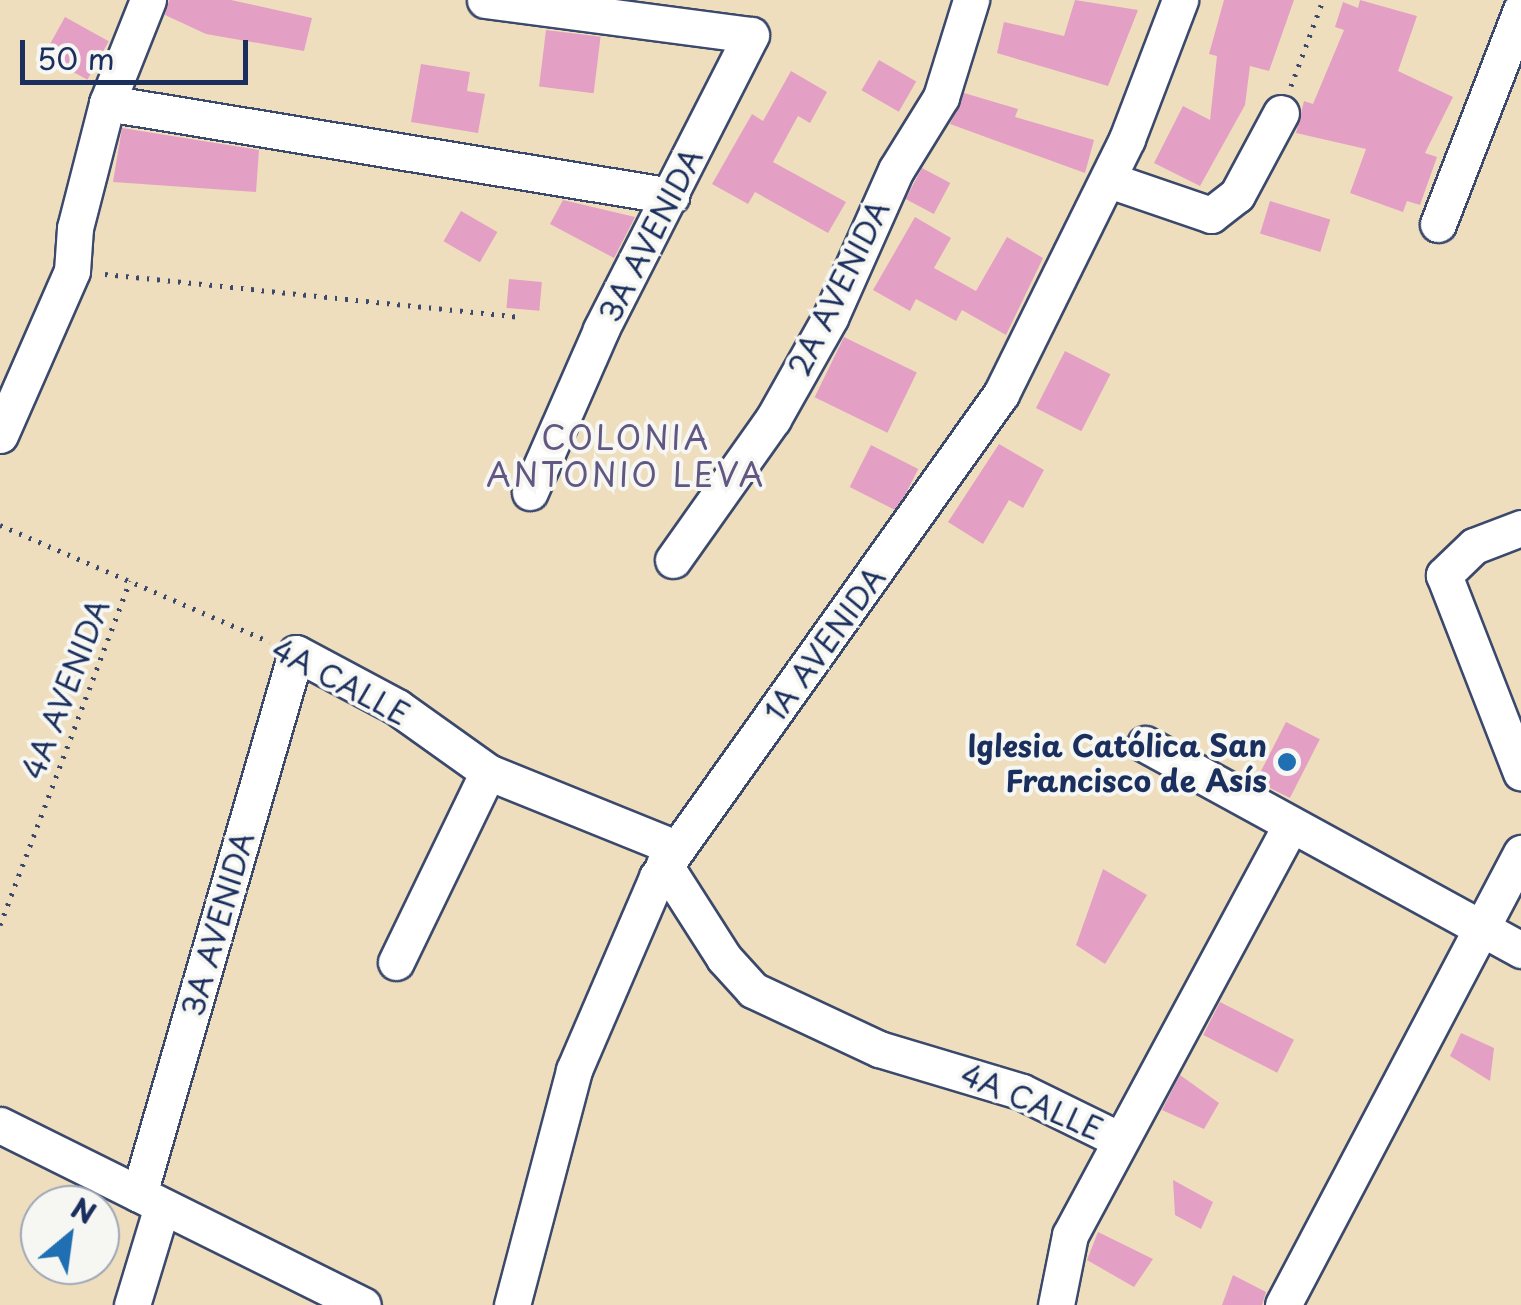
<!DOCTYPE html>
<meta charset="utf-8">
<style>
body{margin:0}
#map{position:relative;width:1521px;height:1305px;overflow:hidden;background:#eedebe;font-family:"Playpen Sans",sans-serif}
div>[style]{position:absolute}
[style*='--x']{left:calc(var(--x)*1px);top:calc(var(--y)*1px);width:calc(var(--w)*1px);rotate:calc(var(--a)*1deg)}
.building>*{inset:0;background:#e3a0c4;transform-origin:0 0}
.path>*{height:5px;margin-top:-2.5px;transform-origin:0;background:repeating-linear-gradient(90deg,#3b496c 0 2.5px,transparent 0 10.5px)}
.roads{filter:drop-shadow(2px 0 #3b496c) drop-shadow(-2px 0 #3b496c) drop-shadow(0 2px #3b496c) drop-shadow(0 -2px #3b496c)}
.minor>*{height:35px;margin:-17.5px;padding:0 17.5px;transform-origin:17.5px;border-radius:17.5px;background:#fff}
.dots>*{width:28px;height:28px;translate:-50% -50%;box-sizing:border-box;border:5px solid #f6f6f2;border-radius:50%}
span{translate:-50% -50%;white-space:nowrap;text-align:center;line-height:1.15;-webkit-text-stroke:8px #f6f6f2;paint-order:stroke}
.street-label{font-size:30px;color:#1b2f5e}
.poi-label{font-size:30px;color:#1b2f5e;font-weight:700}
.right{translate:-100% -50%;text-align:right}
.neighbourhood-label{font-size:32px;color:#615782;letter-spacing:2.5px}
.north{position:absolute;left:20px;top:1185px;width:100px;height:100px;box-sizing:border-box;background:#f6f6f2;border:2px solid #9ea6b7;border-radius:50%;rotate:29deg;font-size:28px;font-weight:700;line-height:40px;text-align:center;color:#1b2f5e}
.north::after{content:'';display:block;margin:auto;width:35px;height:45px;background:#1f6fb2;clip-path:polygon(50% 0,100% 100%,50% 72%,0 100%)}
.scale{position:absolute;left:20px;top:40px;width:228px;height:45px;box-sizing:border-box;border:5px solid #1b2f5e;border-top:0;padding-left:12px;font-size:30px;line-height:35px;white-space:nowrap;color:#1b2f5e;-webkit-text-stroke:8px #f6f6f2;paint-order:stroke}
</style>
<div id="map">
<div class="building">
<div style="clip-path:polygon(169px 0,231px 0,312px 18px,304px 51px,206px 34px,165px 15px)"></div>
<div style="clip-path:polygon(1075px 0,1138px 10px,1108px 86px,997px 53px,1004px 22px,1064px 36px)"></div>
<div style="clip-path:polygon(1224px 0,1294px 0,1269px 71px,1250px 66px,1245px 105px,1200px 186px,1154px 163px,1183px 106px,1210px 120px,1217px 56px,1209px 54px)"></div>
<div style="clip-path:polygon(1360px 0,1417px 16px,1398px 71px,1453px 97px,1425px 153px,1437px 157px,1420px 205px,1407px 201px,1403px 212px,1350px 193px,1366px 149px,1296px 133px,1304px 101px,1313px 104px,1344px 30px,1335px 27px,1343px 2px,1358px 8px)"></div>
<div style="left:65px;top:17px;width:50px;height:44px;rotate:29deg"></div>
<div style="left:546px;top:30px;width:55px;height:57px;rotate:7deg"></div>
<div style="left:879px;top:60px;width:43px;height:35px;rotate:30deg"></div>
<div style="clip-path:polygon(421px 64px,470px 72px,467px 91px,485px 94px,478px 133px,411px 122px)"></div>
<div style="clip-path:polygon(791px 71px,827px 92px,810px 123px,798px 116px,773px 162px,846px 202px,828px 233px,755px 192px,748px 204px,712px 184px,752px 114px,763px 121px)"></div>
<div style="clip-path:polygon(964px 93px,1018px 109px,1015px 117px,1094px 140px,1085px 173px,950px 124px)"></div>
<div style="clip-path:polygon(122px 128px,259px 150px,256px 192px,113px 182px)"></div>
<div style="left:922px;top:168px;width:32px;height:35px;rotate:28deg"></div>
<div style="clip-path:polygon(563px 200px,635px 217px,614px 258px,550px 224px)"></div>
<div style="left:1270px;top:201px;width:63px;height:34px;rotate:17deg"></div>
<div style="left:461px;top:211px;width:42px;height:35px;rotate:30deg"></div>
<div style="clip-path:polygon(915px 217px,951px 238px,934px 268px,976px 291px,1007px 237px,1043px 258px,1006px 335px,962px 310px,956px 321px,916px 299px,910px 311px,873px 290px)"></div>
<div style="left:509px;top:279px;width:33px;height:29px;rotate:5deg"></div>
<div style="left:844px;top:337px;width:81px;height:67px;rotate:26deg"></div>
<div style="left:1065px;top:351px;width:51px;height:64px;rotate:27deg"></div>
<div style="clip-path:polygon(999px 444px,1044px 470px,1023px 508px,1009px 500px,983px 544px,948px 522px)"></div>
<div style="left:871px;top:445px;width:53px;height:47px;rotate:27deg"></div>
<div style="left:1286px;top:722px;width:38px;height:66px;rotate:27deg"></div>
<div style="clip-path:polygon(1103px 869px,1147px 895px,1105px 964px,1076px 945px)"></div>
<div style="left:1220px;top:1002px;width:83px;height:37px;rotate:27deg"></div>
<div style="clip-path:polygon(1461px 1033px,1494px 1048px,1490px 1081px,1450px 1056px)"></div>
<div style="clip-path:polygon(1180px 1075px,1219px 1103px,1204px 1129px,1162px 1110px)"></div>
<div style="clip-path:polygon(1173px 1180px,1213px 1202px,1201px 1229px,1175px 1215px)"></div>
<div style="clip-path:polygon(1098px 1232px,1153px 1259px,1134px 1287px,1087px 1260px)"></div>
<div style="clip-path:polygon(1233px 1275px,1266px 1292px,1262px 1305px,1222px 1305px)"></div>
</div>
<div class="path">
<div style="--x:1291;--y:86;--w:92;--a:-69.6"></div>
<div style="--x:105;--y:274;--w:419;--a:5.9"></div>
<div style="--x:0;--y:525;--w:294;--a:23.4"></div>
<div style="--x:0;--y:925;--w:368;--a:-69.3"></div>
</div>
<div class="roads">
<div class="minor">
<div style="--x:485;--y:0;--w:268;--a:7.5"></div>
<div style="--x:751;--y:35;--w:331;--a:117"></div>
<div style="--x:601;--y:330;--w:177;--a:113.7"></div>
<div style="--x:107;--y:103;--w:572;--a:9.36"></div>
<div style="--x:1109;--y:180;--w:108;--a:18.9"></div>
<div style="--x:1211;--y:215;--w:33;--a:-38"></div>
<div style="--x:1237;--y:195;--w:93;--a:-61.8"></div>
<div style="--x:1438;--y:224;--w:230;--a:-68.8"></div>
<div style="--x:0;--y:435;--w:179;--a:-66.3"></div>
<div style="--x:72;--y:271;--w:43;--a:-86"></div>
<div style="--x:75;--y:228;--w:129;--a:-75.6"></div>
<div style="--x:107;--y:103;--w:111;--a:-68.3"></div>
<div style="--x:1521;--y:528;--w:50;--a:159"></div>
<div style="--x:1474;--y:546;--w:42;--a:136"></div>
<div style="--x:1444;--y:575;--w:212;--a:68.7"></div>
<div style="--x:673;--y:560;--w:173;--a:-54.7"></div>
<div style="--x:773;--y:419;--w:116;--a:-60.6"></div>
<div style="--x:830;--y:318;--w:162;--a:-66"></div>
<div style="--x:896;--y:170;--w:86;--a:-58.3"></div>
<div style="--x:941;--y:97;--w:102;--a:-72.8"></div>
<div style="--x:1145;--y:744;--w:429;--a:28.7"></div>
<div style="--x:664;--y:864;--w:112;--a:57.4"></div>
<div style="--x:724;--y:958;--w:43;--a:47.8"></div>
<div style="--x:753;--y:990;--w:139;--a:25.1"></div>
<div style="--x:879;--y:1049;--w:149;--a:16.7"></div>
<div style="--x:1022;--y:1092;--w:109;--a:26.1"></div>
<div style="--x:396;--y:962;--w:211;--a:-64.2"></div>
<div style="--x:0;--y:1125;--w:405;--a:26.4"></div>
<div style="--x:139;--y:1194;--w:563;--a:-73.82"></div>
<div style="--x:296;--y:653;--w:115;--a:28.1"></div>
<div style="--x:397;--y:707;--w:112;--a:35.5"></div>
<div style="--x:488;--y:772;--w:203;--a:22"></div>
<div style="--x:132;--y:1305;--w:103;--a:-73.1"></div>
<div style="--x:512;--y:1305;--w:243;--a:-75.2"></div>
<div style="--x:574;--y:1070;--w:210;--a:-66.7"></div>
<div style="--x:657;--y:877;--w:593;--a:-54.54"></div>
<div style="--x:1001;--y:394;--w:284;--a:-63.7"></div>
<div style="--x:1127;--y:139;--w:149;--a:-69.1"></div>
<div style="--x:1056;--y:1305;--w:71;--a:-78.7"></div>
<div style="--x:1070;--y:1235;--w:464;--a:-61.7"></div>
<div style="--x:1283;--y:1305;--w:511;--a:-62.23"></div>
</div>
</div>
<div class="dots">
<div style="left:1287px;top:762px;background:#1f6fb2"></div>
</div>
<div class="street-label">
<span style="left:650px;top:235px;rotate:-63deg">3A AVENIDA</span>
<span style="left:838px;top:288px;rotate:-64deg">2A AVENIDA</span>
<span style="left:824px;top:644px;rotate:-54deg">1A AVENIDA</span>
<span style="left:341px;top:681px;rotate:28deg">4A CALLE</span>
<span style="left:65px;top:689px;rotate:-69deg">4A AVENIDA</span>
<span style="left:217px;top:924px;rotate:-74deg">3A AVENIDA</span>
<span style="left:1032px;top:1101px;rotate:23deg">4A CALLE</span>
</div>
<div class="poi-label">
<span class="right" style="left:1267px;top:762px">Iglesia Católica San<br>Francisco de Asís</span>
</div>
<div class="neighbourhood-label">
<span style="left:626px;top:456px">COLONIA<br>ANTONIO LEVA</span>
</div>
<div class="north">N</div>
<div class="scale">50 m</div>
</div>
